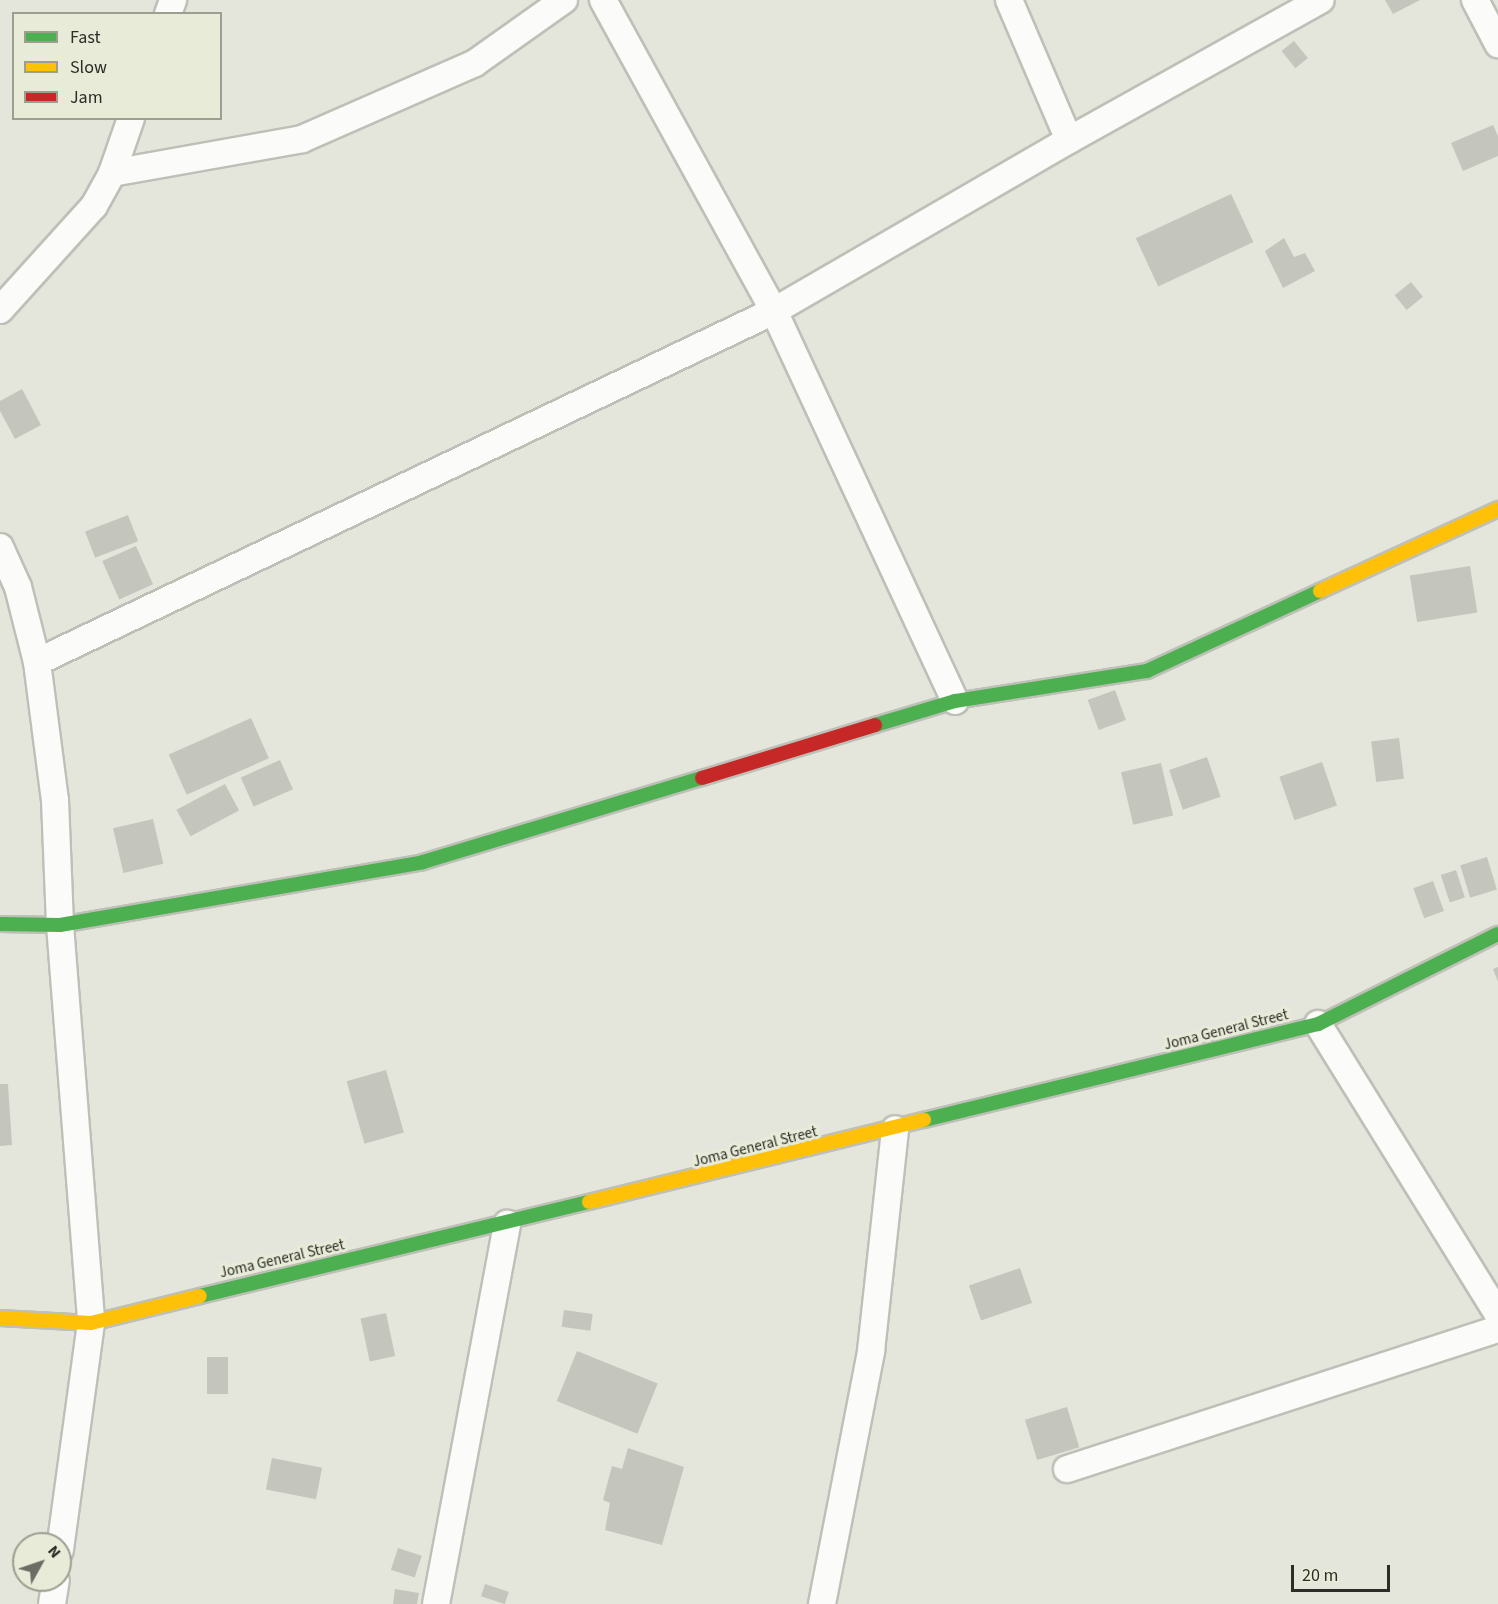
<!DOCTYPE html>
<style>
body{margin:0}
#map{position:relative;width:1498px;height:1604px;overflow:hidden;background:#e4e6dc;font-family:"Source Sans 3",sans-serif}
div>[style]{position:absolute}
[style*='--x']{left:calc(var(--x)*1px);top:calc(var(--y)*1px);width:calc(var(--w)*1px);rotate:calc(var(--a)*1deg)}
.building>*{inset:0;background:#c4c6bd;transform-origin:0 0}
.roads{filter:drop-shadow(2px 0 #bec0b7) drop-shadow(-2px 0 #bec0b7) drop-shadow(0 2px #bec0b7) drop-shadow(0 -2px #bec0b7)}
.street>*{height:26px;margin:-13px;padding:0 13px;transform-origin:13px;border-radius:13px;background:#fbfbfa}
.fast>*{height:14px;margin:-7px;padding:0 7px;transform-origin:7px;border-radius:7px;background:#4caf50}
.slow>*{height:14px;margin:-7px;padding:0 7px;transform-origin:7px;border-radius:7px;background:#ffc107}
.jam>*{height:14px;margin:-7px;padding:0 7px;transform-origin:7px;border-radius:7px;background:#c62828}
span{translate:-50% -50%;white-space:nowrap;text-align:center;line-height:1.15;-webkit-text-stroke:6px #e7ebd7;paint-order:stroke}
.street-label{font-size:15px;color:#2c2d26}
.legend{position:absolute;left:12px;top:12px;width:210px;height:108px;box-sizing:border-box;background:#e7ebd7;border:2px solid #9c9f90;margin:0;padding:8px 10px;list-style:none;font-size:18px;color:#2c2d26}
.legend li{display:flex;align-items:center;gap:12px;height:30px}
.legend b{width:30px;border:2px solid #9c9f90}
.north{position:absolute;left:12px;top:1532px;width:60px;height:60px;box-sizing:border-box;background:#e7ebd7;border:2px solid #9c9f90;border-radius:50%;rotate:50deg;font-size:16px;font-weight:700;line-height:24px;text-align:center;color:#2c2d26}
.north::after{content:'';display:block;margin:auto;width:21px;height:27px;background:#6c6e66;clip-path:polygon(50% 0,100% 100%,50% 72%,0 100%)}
.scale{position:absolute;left:1291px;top:1565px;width:99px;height:27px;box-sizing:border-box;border:3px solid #2c2d26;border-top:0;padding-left:8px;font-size:18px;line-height:21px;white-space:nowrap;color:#2c2d26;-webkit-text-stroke:4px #e7ebd7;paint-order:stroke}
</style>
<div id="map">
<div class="building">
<div style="clip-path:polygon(1385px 0,1420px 0,1393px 14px)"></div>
<div style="left:1294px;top:41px;width:22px;height:16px;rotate:51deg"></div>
<div style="clip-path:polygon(1493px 125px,1498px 136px,1498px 156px,1463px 171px,1451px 143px)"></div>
<div style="left:1231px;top:194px;width:53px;height:105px;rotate:65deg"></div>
<div style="clip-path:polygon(1284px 238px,1294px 257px,1305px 253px,1315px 271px,1283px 288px,1265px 251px)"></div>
<div style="left:1411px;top:282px;width:19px;height:21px;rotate:51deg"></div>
<div style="clip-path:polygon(22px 389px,41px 425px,15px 439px,0 411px,0 401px)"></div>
<div style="left:128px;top:515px;width:28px;height:46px;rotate:69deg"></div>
<div style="left:136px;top:546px;width:42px;height:37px;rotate:66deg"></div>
<div style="left:1470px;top:566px;width:47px;height:61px;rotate:81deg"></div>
<div style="left:1115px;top:690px;width:32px;height:29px;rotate:70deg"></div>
<div style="left:251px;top:718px;width:44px;height:90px;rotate:66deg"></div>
<div style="left:1399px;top:738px;width:41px;height:28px;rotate:83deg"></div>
<div style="left:1207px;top:757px;width:42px;height:40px;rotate:71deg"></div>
<div style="left:280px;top:760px;width:32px;height:43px;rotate:66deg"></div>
<div style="left:1322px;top:762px;width:46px;height:45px;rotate:71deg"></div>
<div style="left:1161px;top:763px;width:54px;height:41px;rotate:77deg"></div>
<div style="left:225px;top:784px;width:30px;height:55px;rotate:62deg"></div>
<div style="left:153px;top:819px;width:46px;height:41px;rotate:77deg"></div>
<div style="left:1487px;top:857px;width:34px;height:28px;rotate:73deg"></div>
<div style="left:1456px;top:870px;width:29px;height:16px;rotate:72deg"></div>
<div style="left:1433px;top:881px;width:32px;height:21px;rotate:70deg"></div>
<div style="clip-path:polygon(1498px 967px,1498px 982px,1493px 969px)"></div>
<div style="left:386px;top:1070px;width:65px;height:41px;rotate:74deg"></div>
<div style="clip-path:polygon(0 1084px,8px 1084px,12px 1145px,0 1146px)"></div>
<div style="left:1020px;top:1268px;width:37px;height:54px;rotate:71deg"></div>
<div style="left:564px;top:1310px;width:29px;height:17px;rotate:8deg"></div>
<div style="left:386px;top:1313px;width:44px;height:26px;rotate:78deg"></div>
<div style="left:577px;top:1351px;width:87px;height:54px;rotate:22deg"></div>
<div style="left:207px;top:1357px;width:21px;height:37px"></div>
<div style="left:1067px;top:1407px;width:42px;height:44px;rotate:73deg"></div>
<div style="clip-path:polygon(628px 1448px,684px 1467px,662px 1545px,605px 1530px,610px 1503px,603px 1500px,612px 1466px,622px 1469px)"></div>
<div style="left:272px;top:1458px;width:51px;height:32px;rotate:11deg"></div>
<div style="left:398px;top:1548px;width:25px;height:23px;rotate:18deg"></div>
<div style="left:485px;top:1584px;width:25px;height:13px;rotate:18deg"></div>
<div style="clip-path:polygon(395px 1589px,419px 1593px,417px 1604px,393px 1604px)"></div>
</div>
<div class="roads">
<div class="street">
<div style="--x:603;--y:0;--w:355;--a:61.2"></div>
<div style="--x:774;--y:311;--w:430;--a:65.1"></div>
<div style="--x:1009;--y:0;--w:152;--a:66.8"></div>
<div style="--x:1475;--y:0;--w:50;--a:62.4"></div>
<div style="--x:168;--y:14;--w:15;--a:-70"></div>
<div style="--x:112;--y:173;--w:193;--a:-10.1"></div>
<div style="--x:302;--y:139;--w:189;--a:-23.7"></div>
<div style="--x:475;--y:63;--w:109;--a:-35.3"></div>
<div style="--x:0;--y:310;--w:140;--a:-47.9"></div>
<div style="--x:94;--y:206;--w:38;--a:-61"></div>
<div style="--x:112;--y:173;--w:58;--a:-70.9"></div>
<div style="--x:0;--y:547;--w:44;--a:65.8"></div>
<div style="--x:18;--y:587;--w:77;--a:75.8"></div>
<div style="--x:37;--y:662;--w:139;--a:82.6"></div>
<div style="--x:55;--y:800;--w:125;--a:87.7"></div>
<div style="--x:60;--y:925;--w:399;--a:85.5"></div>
<div style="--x:91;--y:1323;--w:229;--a:97.8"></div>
<div style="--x:37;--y:662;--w:816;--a:-25.47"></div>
<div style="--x:774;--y:311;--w:341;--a:-30.1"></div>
<div style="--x:1069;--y:140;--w:288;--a:-29.1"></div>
<div style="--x:1318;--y:1024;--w:341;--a:58.2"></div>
<div style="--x:1067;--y:1469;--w:453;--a:-18"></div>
<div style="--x:52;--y:1604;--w:24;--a:-81"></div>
<div style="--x:436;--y:1604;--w:387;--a:-79.4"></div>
<div style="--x:822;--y:1604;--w:258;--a:-79"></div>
<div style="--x:871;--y:1351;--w:223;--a:-83.8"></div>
</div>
<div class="fast">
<div style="--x:875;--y:725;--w:84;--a:-16.7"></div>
<div style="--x:955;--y:701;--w:194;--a:-8.9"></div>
<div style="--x:1147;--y:671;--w:191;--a:-24.8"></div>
<div style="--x:0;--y:924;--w:60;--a:1"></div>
<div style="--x:60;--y:925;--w:368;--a:-9.8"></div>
<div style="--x:423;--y:862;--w:291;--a:-16.8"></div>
<div style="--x:924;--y:1120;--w:406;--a:-13.7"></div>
<div style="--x:1318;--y:1024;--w:201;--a:-26.6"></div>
<div style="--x:200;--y:1296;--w:400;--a:-13.6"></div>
</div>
<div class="slow">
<div style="--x:1320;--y:591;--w:196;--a:-24.7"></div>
<div style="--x:589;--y:1202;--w:345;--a:-13.8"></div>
<div style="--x:0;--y:1318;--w:91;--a:3.1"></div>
<div style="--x:91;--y:1323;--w:112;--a:-13.9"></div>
</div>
<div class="jam">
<div style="--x:702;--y:778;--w:181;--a:-17"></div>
</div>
</div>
<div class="street-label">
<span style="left:1226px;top:1030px;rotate:-14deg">Joma General Street</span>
<span style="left:755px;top:1147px;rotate:-14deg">Joma General Street</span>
<span style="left:282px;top:1259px;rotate:-13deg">Joma General Street</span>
</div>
<ul class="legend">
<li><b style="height:8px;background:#4caf50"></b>Fast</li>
<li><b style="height:8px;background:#ffc107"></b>Slow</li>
<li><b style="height:8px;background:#c62828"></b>Jam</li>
</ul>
<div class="north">N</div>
<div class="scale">20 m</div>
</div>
